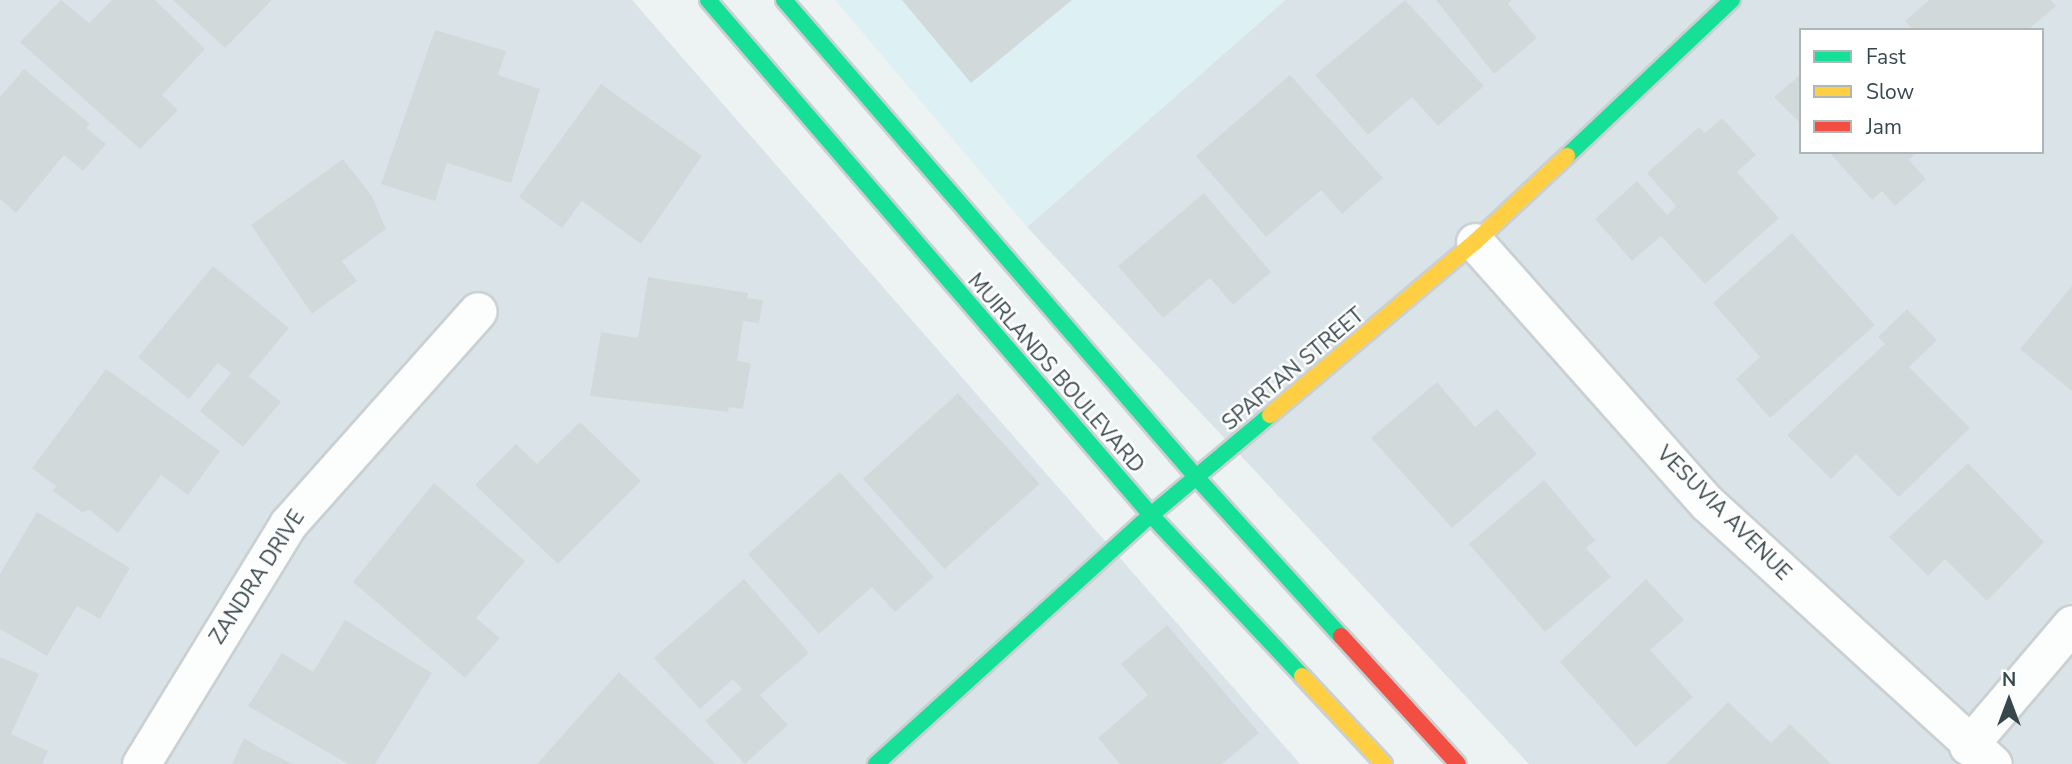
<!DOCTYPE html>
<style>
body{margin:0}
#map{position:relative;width:2072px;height:764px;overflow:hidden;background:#edf2f3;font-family:"Nunito Sans",sans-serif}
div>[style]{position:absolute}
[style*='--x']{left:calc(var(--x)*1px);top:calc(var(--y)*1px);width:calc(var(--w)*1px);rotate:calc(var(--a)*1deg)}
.residential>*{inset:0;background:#dae4e8}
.commercial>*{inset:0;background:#ddf0f3}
.building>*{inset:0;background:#d2d9da;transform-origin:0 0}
.roads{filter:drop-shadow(2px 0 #cad0d2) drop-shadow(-2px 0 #cad0d2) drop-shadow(0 2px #cad0d2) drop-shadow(0 -2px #cad0d2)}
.street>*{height:37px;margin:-18.5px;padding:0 18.5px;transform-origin:18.5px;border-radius:18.5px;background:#fcfdfd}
.fast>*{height:16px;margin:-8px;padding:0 8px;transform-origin:8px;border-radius:8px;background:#16e098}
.slow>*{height:16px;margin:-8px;padding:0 8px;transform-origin:8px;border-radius:8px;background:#ffcf43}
.jam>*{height:16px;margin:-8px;padding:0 8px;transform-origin:8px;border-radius:8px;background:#f24e42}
span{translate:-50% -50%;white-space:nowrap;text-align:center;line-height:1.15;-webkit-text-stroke:5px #fff;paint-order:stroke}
.street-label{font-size:21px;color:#37484c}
.legend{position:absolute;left:1799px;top:28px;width:245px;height:126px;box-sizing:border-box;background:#fff;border:2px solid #afb6b7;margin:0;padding:9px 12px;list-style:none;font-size:21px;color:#37484c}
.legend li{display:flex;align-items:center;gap:14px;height:35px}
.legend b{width:35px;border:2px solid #afb6b7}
.north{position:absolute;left:1974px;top:666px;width:70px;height:70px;-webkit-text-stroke:5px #fff;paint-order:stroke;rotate:0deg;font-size:19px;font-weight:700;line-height:28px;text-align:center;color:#37484c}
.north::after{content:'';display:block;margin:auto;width:24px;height:32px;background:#37484c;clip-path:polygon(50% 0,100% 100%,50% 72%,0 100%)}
</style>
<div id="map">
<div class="residential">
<div style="clip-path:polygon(0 0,632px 0,1300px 764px,0 764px)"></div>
<div style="clip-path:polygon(evenodd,1285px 0,2072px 0,2072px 764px,1529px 764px,1027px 227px,1285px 0,1801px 30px,2042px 30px,2042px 152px,1801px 152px,1801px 30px)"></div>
</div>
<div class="commercial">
<div style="clip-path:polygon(835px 0,1285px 0,1027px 227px)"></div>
</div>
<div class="building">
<div style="clip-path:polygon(61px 0,89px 23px,112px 0,155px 0,205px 49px,162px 95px,178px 110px,140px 149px,20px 42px)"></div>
<div style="clip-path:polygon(173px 0,272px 0,225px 48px)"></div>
<div style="clip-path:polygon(902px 0,1072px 0,971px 83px)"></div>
<div style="clip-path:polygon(1405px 0,1484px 86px,1438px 126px,1412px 97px,1368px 135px,1315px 75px)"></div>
<div style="clip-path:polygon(1436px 0,1512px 0,1508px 4px,1537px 38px,1494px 74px)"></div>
<div style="clip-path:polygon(1929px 0,2051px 0,2056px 6px,2028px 30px,1913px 30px,1905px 21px)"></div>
<div style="clip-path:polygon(435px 30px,506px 51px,498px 75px,540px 89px,511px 183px,447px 163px,435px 201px,381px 184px)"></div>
<div style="clip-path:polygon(24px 69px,90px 124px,86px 128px,106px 144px,83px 171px,64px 155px,16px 213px,0 199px,0 97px)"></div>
<div style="clip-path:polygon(1801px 74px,1801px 124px,1774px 97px)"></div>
<div style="clip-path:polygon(1290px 75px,1383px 178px,1342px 214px,1321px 190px,1266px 237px,1196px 156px)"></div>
<div style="clip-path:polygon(601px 84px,702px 156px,641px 244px,582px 201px,562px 228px,519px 197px)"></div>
<div style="clip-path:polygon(1722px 118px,1756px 155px,1737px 172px,1779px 218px,1705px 284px,1661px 236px,1632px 261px,1595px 219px,1637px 181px,1667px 215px,1676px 206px,1647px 173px,1699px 127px,1705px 133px)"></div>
<div style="clip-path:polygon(1829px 152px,1916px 152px,1909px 160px,1926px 179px,1895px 206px,1882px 191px,1872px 200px)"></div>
<div style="clip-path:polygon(343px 159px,372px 196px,386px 229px,342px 261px,357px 281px,312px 314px,251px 225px)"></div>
<div style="clip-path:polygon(1204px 193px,1271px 272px,1233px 305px,1210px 278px,1163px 318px,1118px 266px)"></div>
<div style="clip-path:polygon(1792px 233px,1875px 325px,1770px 418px,1736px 379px,1760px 357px,1713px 303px)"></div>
<div style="clip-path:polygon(213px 266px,289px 328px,249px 376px,281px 402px,243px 447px,200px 411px,231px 373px,218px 363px,189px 399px,138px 357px)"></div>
<div style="clip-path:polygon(648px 277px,748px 293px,747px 298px,763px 300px,759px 323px,743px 321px,737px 361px,751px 363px,743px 409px,729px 407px,728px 412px,590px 396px,601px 332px,638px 338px)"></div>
<div style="clip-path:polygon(2072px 286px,2072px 391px,2020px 349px)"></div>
<div style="clip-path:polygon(1907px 309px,1937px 340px,1909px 367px,1970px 428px,1899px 497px,1856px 454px,1831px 479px,1787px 435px,1885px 344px,1878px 337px)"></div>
<div style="clip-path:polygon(106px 369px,220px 451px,188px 495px,161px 475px,118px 533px,90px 510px,82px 512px,53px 491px,56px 486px,32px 468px)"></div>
<div style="clip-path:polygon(1437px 382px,1475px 427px,1497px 409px,1537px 454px,1452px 528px,1371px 438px)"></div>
<div style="left:958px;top:393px;width:122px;height:128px;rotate:48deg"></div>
<div style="clip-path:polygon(580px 422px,641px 481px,558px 564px,475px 485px,516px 444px,537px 464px)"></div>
<div style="clip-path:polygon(1968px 463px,2044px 542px,1987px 601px,1945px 559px,1928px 576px,1889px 537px)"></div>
<div style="clip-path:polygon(840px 472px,934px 577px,895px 612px,872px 587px,819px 634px,748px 554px)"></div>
<div style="clip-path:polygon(1544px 480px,1595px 540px,1586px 548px,1611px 577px,1545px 632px,1469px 544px)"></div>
<div style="clip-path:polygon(434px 483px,525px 561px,476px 618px,500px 638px,465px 678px,353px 582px)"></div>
<div style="clip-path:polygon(37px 512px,130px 568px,100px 619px,77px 606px,47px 656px,0 629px,0 574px)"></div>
<div style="clip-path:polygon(744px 579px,809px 653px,760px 695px,788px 725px,745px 764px,705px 721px,742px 689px,733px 679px,700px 709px,654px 658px)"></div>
<div style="clip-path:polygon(1646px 579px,1684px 620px,1650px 650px,1693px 697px,1636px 747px,1560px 662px)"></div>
<div style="clip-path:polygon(345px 620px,432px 673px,375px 764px,348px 764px,248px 706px,282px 653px,313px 672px)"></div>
<div style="clip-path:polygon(1167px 625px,1259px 733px,1222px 764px,1120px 764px,1098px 738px,1148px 695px,1121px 664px)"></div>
<div style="clip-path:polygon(0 657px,39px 674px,11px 734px,48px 751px,42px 764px,0 764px)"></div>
<div style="clip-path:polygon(619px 672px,716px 764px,537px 764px)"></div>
<div style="clip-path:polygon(1728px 702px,1771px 743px,1790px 724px,1831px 764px,1666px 764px)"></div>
<div style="clip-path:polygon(244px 738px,260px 748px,293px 764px,232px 764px)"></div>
</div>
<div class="roads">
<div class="street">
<div style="--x:1475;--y:242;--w:349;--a:48.4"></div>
<div style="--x:1707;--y:503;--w:387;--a:42.4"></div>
<div style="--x:1968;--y:746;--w:160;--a:-49.6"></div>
<div style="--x:141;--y:764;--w:281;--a:-58.5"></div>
<div style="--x:288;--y:524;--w:285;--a:-48.3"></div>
</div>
<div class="fast">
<div style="--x:708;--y:0;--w:679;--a:49.3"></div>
<div style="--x:1151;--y:515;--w:221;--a:46.8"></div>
<div style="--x:784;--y:0;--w:632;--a:49.17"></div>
<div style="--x:1197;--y:478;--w:214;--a:47.7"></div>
<div style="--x:1567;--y:156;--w:227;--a:-43.4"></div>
<div style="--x:876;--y:764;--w:371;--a:-42.2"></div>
<div style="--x:1151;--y:515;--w:155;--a:-40"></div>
</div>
<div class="slow">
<div style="--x:1270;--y:415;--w:268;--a:-40.2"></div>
<div style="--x:1475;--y:242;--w:126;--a:-43.1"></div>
<div style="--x:1302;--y:676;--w:120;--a:47"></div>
</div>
<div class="jam">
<div style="--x:1341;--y:636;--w:173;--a:47.6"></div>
</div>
</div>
<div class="street-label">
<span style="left:1293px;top:369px;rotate:-40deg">SPARTAN STREET</span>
<span style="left:1056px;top:373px;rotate:49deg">MUIRLANDS BOULEVARD</span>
<span style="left:1724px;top:513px;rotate:45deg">VESUVIA AVENUE</span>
<span style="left:257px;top:577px;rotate:-57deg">ZANDRA DRIVE</span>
</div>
<ul class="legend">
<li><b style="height:9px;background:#16e098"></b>Fast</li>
<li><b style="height:9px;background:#ffcf43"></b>Slow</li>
<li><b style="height:9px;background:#f24e42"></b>Jam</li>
</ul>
<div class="north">N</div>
</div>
